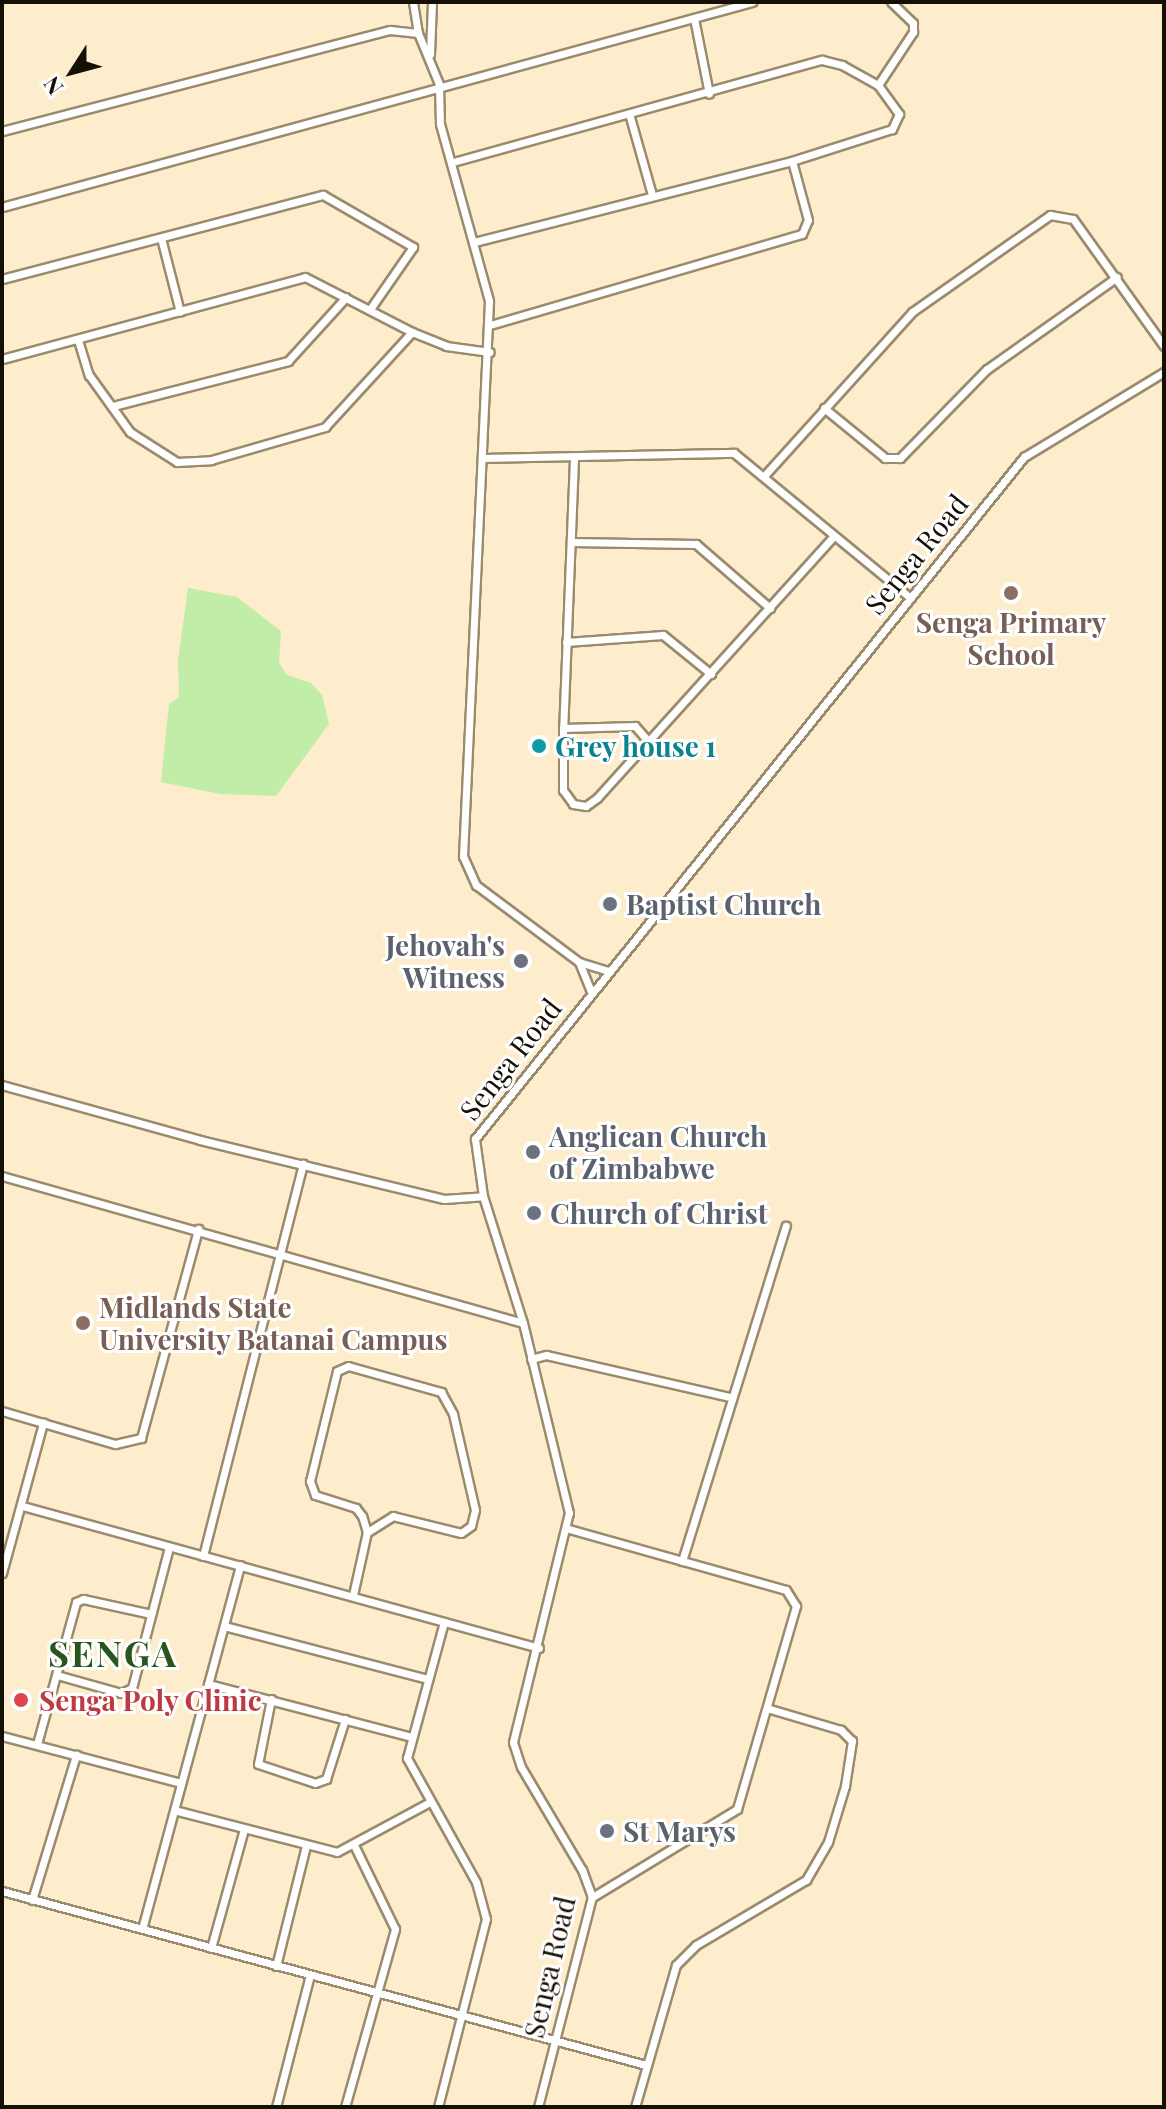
<!DOCTYPE html>
<style>
body{margin:0}
#map{position:relative;width:1166px;height:2109px;overflow:hidden;background:#fdedcc;font-family:"Playfair Display",serif}
div>[style]{position:absolute}
[style*='--x']{left:calc(var(--x)*1px);top:calc(var(--y)*1px);width:calc(var(--w)*1px);rotate:calc(var(--a)*1deg)}
.green>*{inset:0;background:#c2eda9}
.roads{filter:drop-shadow(2px 0 #9a8b6d) drop-shadow(-2px 0 #9a8b6d) drop-shadow(0 2px #9a8b6d) drop-shadow(0 -2px #9a8b6d)}
.street>*{height:7px;margin:-3.5px;padding:0 3.5px;transform-origin:3.5px;border-radius:3.5px;background:#fff}
.dots>*{width:22px;height:22px;translate:-50% -50%;box-sizing:border-box;border:4px solid #fff;border-radius:50%}
span{translate:-50% -50%;white-space:nowrap;text-align:center;line-height:1.15;-webkit-text-stroke:6px #fff;paint-order:stroke}
.street-label{font-size:28px;color:#151005}
.education-label{font-size:28px;color:#785e54;font-weight:700}
.left{translate:0 -50%;text-align:left}
.culture-label{font-size:28px;color:#0d838f;font-weight:700}
.worship-label{font-size:28px;color:#5b616d;font-weight:700}
.right{translate:-100% -50%;text-align:right}
.health-label{font-size:28px;color:#be3a42;font-weight:700}
.district-label{font-size:36px;color:#29561d;font-weight:700;letter-spacing:2px}
.frame{position:absolute;inset:0;border:4px solid #151005;pointer-events:none}
.north{position:absolute;left:32px;top:32px;width:80px;height:80px;-webkit-text-stroke:6px #fff;paint-order:stroke;rotate:234deg;font-size:22px;font-weight:700;line-height:32px;text-align:center;color:#151005}
.north::after{content:'';display:block;margin:auto;width:28px;height:36px;background:#151005;clip-path:polygon(50% 0,100% 100%,50% 72%,0 100%)}
</style>
<div id="map">
<div class="green">
<div style="clip-path:polygon(188px 588px,237px 597px,281px 631px,279px 663px,287px 675px,311px 683px,322px 695px,329px 724px,276px 796px,220px 794px,161px 782px,169px 704px,179px 697px,178px 660px)"></div>
</div>
<div class="roads">
<div class="street">
<div style="--x:413;--y:2;--w:31;--a:81"></div>
<div style="--x:418;--y:33;--w:55;--a:67.6"></div>
<div style="--x:439;--y:84;--w:40;--a:88.6"></div>
<div style="--x:440;--y:124;--w:184;--a:74.5"></div>
<div style="--x:489;--y:301;--w:556;--a:92.68"></div>
<div style="--x:463;--y:856;--w:32;--a:66"></div>
<div style="--x:476;--y:885;--w:129;--a:36.8"></div>
<div style="--x:579;--y:962;--w:31;--a:68"></div>
<div style="--x:694;--y:18;--w:77;--a:78.8"></div>
<div style="--x:430;--y:54;--w:52;--a:-87.8"></div>
<div style="--x:878;--y:85;--w:64;--a:-56.6"></div>
<div style="--x:913;--y:32;--w:9;--a:-90"></div>
<div style="--x:913;--y:23;--w:30;--a:-136"></div>
<div style="--x:630;--y:117;--w:81;--a:74.2"></div>
<div style="--x:2;--y:131;--w:401;--a:-14.6"></div>
<div style="--x:390;--y:30;--w:28;--a:6"></div>
<div style="--x:453;--y:162;--w:383;--a:-15.5"></div>
<div style="--x:822;--y:60;--w:21;--a:14"></div>
<div style="--x:842;--y:65;--w:41;--a:29.1"></div>
<div style="--x:878;--y:85;--w:36;--a:54"></div>
<div style="--x:899;--y:114;--w:17;--a:115"></div>
<div style="--x:892;--y:129;--w:105;--a:162.3"></div>
<div style="--x:792;--y:161;--w:328;--a:165.7"></div>
<div style="--x:2;--y:207;--w:778;--a:-15.29"></div>
<div style="--x:161;--y:238;--w:76;--a:75.6"></div>
<div style="--x:2;--y:279;--w:332;--a:-14.7"></div>
<div style="--x:323;--y:195;--w:104;--a:30"></div>
<div style="--x:413;--y:247;--w:75;--a:124.7"></div>
<div style="--x:490;--y:325;--w:325;--a:-16.3"></div>
<div style="--x:802;--y:234;--w:15;--a:-67"></div>
<div style="--x:808;--y:220;--w:61;--a:-105.2"></div>
<div style="--x:78;--y:340;--w:37;--a:73"></div>
<div style="--x:89;--y:375;--w:70;--a:54.3"></div>
<div style="--x:130;--y:432;--w:56;--a:32.6"></div>
<div style="--x:177;--y:462;--w:34;--a:-3"></div>
<div style="--x:211;--y:460;--w:119;--a:-16.1"></div>
<div style="--x:325;--y:427;--w:129;--a:-47.5"></div>
<div style="--x:2;--y:359;--w:314;--a:-15.1"></div>
<div style="--x:305;--y:277;--w:120;--a:27.2"></div>
<div style="--x:412;--y:332;--w:37;--a:22"></div>
<div style="--x:446;--y:346;--w:44;--a:7.8"></div>
<div style="--x:113;--y:406;--w:181;--a:-14.4"></div>
<div style="--x:288;--y:361;--w:86;--a:-47.8"></div>
<div style="--x:824;--y:408;--w:79;--a:39.3"></div>
<div style="--x:885;--y:458;--w:15;--a:0"></div>
<div style="--x:900;--y:458;--w:124;--a:-45.7"></div>
<div style="--x:987;--y:369;--w:159;--a:-35.3"></div>
<div style="--x:485;--y:458;--w:249;--a:-1.2"></div>
<div style="--x:734;--y:453;--w:227;--a:39.4"></div>
<div style="--x:574;--y:459;--w:269;--a:92.3"></div>
<div style="--x:563;--y:728;--w:62;--a:90"></div>
<div style="--x:563;--y:790;--w:17;--a:54"></div>
<div style="--x:573;--y:804;--w:13;--a:9"></div>
<div style="--x:586;--y:806;--w:14;--a:-36"></div>
<div style="--x:597;--y:798;--w:352;--a:-47.9"></div>
<div style="--x:764;--y:476;--w:221;--a:-47.9"></div>
<div style="--x:912;--y:312;--w:169;--a:-35.1"></div>
<div style="--x:1050;--y:215;--w:23;--a:10"></div>
<div style="--x:1073;--y:219;--w:156;--a:54.4"></div>
<div style="--x:571;--y:542;--w:125;--a:0.9"></div>
<div style="--x:696;--y:544;--w:98;--a:40.9"></div>
<div style="--x:566;--y:642;--w:97;--a:-4.1"></div>
<div style="--x:663;--y:635;--w:62;--a:39.1"></div>
<div style="--x:563;--y:728;--w:72;--a:-1.6"></div>
<div style="--x:635;--y:726;--w:23;--a:49"></div>
<div style="--x:579;--y:962;--w:30;--a:17"></div>
<div style="--x:2;--y:1085;--w:205;--a:15.5"></div>
<div style="--x:200;--y:1140;--w:251;--a:13.6"></div>
<div style="--x:444;--y:1199;--w:39;--a:-4"></div>
<div style="--x:2;--y:1176;--w:541;--a:15.76"></div>
<div style="--x:531;--y:1359;--w:16;--a:-15"></div>
<div style="--x:546;--y:1355;--w:189;--a:12.9"></div>
<div style="--x:2;--y:1411;--w:118;--a:16.3"></div>
<div style="--x:115;--y:1444;--w:27;--a:-13"></div>
<div style="--x:141;--y:1438;--w:217;--a:-74.7"></div>
<div style="--x:22;--y:1506;--w:536;--a:15.36"></div>
<div style="--x:569;--y:1529;--w:225;--a:15.7"></div>
<div style="--x:786;--y:1590;--w:19;--a:58"></div>
<div style="--x:796;--y:1606;--w:211;--a:106.2"></div>
<div style="--x:737;--y:1809;--w:170;--a:148.7"></div>
<div style="--x:203;--y:1556;--w:405;--a:-75.7"></div>
<div style="--x:682;--y:1561;--w:351;--a:-72.8"></div>
<div style="--x:2;--y:1573;--w:156;--a:-74.7"></div>
<div style="--x:353;--y:1595;--w:65;--a:-77.5"></div>
<div style="--x:367;--y:1532;--w:17;--a:-107"></div>
<div style="--x:362;--y:1516;--w:10;--a:-127"></div>
<div style="--x:356;--y:1508;--w:43;--a:-162.4"></div>
<div style="--x:315;--y:1495;--w:15;--a:-110"></div>
<div style="--x:310;--y:1481;--w:113;--a:-76.2"></div>
<div style="--x:337;--y:1371;--w:12;--a:-24"></div>
<div style="--x:348;--y:1366;--w:97;--a:15.6"></div>
<div style="--x:441;--y:1392;--w:25;--a:61"></div>
<div style="--x:453;--y:1414;--w:98;--a:77.1"></div>
<div style="--x:475;--y:1510;--w:16;--a:104"></div>
<div style="--x:471;--y:1526;--w:12;--a:145"></div>
<div style="--x:461;--y:1533;--w:70;--a:-166"></div>
<div style="--x:393;--y:1516;--w:31;--a:148"></div>
<div style="--x:224;--y:1626;--w:211;--a:14.6"></div>
<div style="--x:57;--y:1675;--w:66;--a:15.7"></div>
<div style="--x:121;--y:1693;--w:12;--a:-24"></div>
<div style="--x:132;--y:1688;--w:146;--a:-75.3"></div>
<div style="--x:208;--y:1684;--w:210;--a:14.6"></div>
<div style="--x:271;--y:1699;--w:66;--a:101.3"></div>
<div style="--x:258;--y:1764;--w:60;--a:18.4"></div>
<div style="--x:315;--y:1783;--w:12;--a:-20"></div>
<div style="--x:326;--y:1779;--w:63;--a:-72.4"></div>
<div style="--x:2;--y:1736;--w:185;--a:14.7"></div>
<div style="--x:37;--y:1744;--w:147;--a:-74.6"></div>
<div style="--x:76;--y:1602;--w:8;--a:-23"></div>
<div style="--x:83;--y:1599;--w:70;--a:12.4"></div>
<div style="--x:174;--y:1810;--w:168;--a:14.4"></div>
<div style="--x:337;--y:1852;--w:106;--a:-28.3"></div>
<div style="--x:2;--y:1891;--w:667;--a:15.12"></div>
<div style="--x:32;--y:1900;--w:152;--a:-73.1"></div>
<div style="--x:142;--y:1929;--w:377;--a:-74.9"></div>
<div style="--x:211;--y:1948;--w:123;--a:-74.5"></div>
<div style="--x:276;--y:1966;--w:124;--a:-76"></div>
<div style="--x:276;--y:2107;--w:136;--a:-75.6"></div>
<div style="--x:345;--y:2107;--w:185;--a:-74.3"></div>
<div style="--x:395;--y:1929;--w:91;--a:-116"></div>
<div style="--x:438;--y:2107;--w:194;--a:-75.7"></div>
<div style="--x:486;--y:1919;--w:38;--a:-105"></div>
<div style="--x:476;--y:1882;--w:142;--a:-119.1"></div>
<div style="--x:407;--y:1758;--w:141;--a:-74.8"></div>
<div style="--x:538;--y:2107;--w:217;--a:-75.6"></div>
<div style="--x:592;--y:1897;--w:29;--a:-110"></div>
<div style="--x:582;--y:1870;--w:120;--a:-120.6"></div>
<div style="--x:521;--y:1767;--w:26;--a:-108"></div>
<div style="--x:513;--y:1742;--w:236;--a:-76.3"></div>
<div style="--x:569;--y:1513;--w:195;--a:-103.6"></div>
<div style="--x:523;--y:1323;--w:133;--a:-107.5"></div>
<div style="--x:483;--y:1196;--w:58;--a:-98"></div>
<div style="--x:475;--y:1139;--w:876;--a:-51.17"></div>
<div style="--x:1024;--y:457;--w:164;--a:-31.3"></div>
<div style="--x:635;--y:2107;--w:148;--a:-73.9"></div>
<div style="--x:676;--y:1965;--w:28;--a:-45"></div>
<div style="--x:696;--y:1945;--w:128;--a:-30.6"></div>
<div style="--x:806;--y:1880;--w:44;--a:-59.9"></div>
<div style="--x:828;--y:1842;--w:59;--a:-73.1"></div>
<div style="--x:845;--y:1786;--w:46;--a:-81.2"></div>
<div style="--x:852;--y:1741;--w:16;--a:-135"></div>
<div style="--x:841;--y:1730;--w:74;--a:-163.5"></div>
</div>
</div>
<div class="dots">
<div style="left:1011px;top:593px;background:#8d6e63"></div>
<div style="left:539px;top:746px;background:#0f9aa8"></div>
<div style="left:610px;top:904px;background:#6b7280"></div>
<div style="left:521px;top:961px;background:#6b7280"></div>
<div style="left:533px;top:1152px;background:#6b7280"></div>
<div style="left:534px;top:1213px;background:#6b7280"></div>
<div style="left:83px;top:1323px;background:#8d6e63"></div>
<div style="left:21px;top:1700px;background:#e0444e"></div>
<div style="left:607px;top:1831px;background:#6b7280"></div>
</div>
<div class="street-label">
<span style="left:916px;top:554px;rotate:-51deg">Senga Road</span>
<span style="left:510px;top:1059px;rotate:-52deg">Senga Road</span>
<span style="left:549px;top:1967px;rotate:-77deg">Senga Road</span>
</div>
<div class="education-label">
<span style="left:1011px;top:638px">Senga Primary<br>School</span>
<span class="left" style="left:99px;top:1323px">Midlands State<br>University Batanai Campus</span>
</div>
<div class="culture-label">
<span class="left" style="left:555px;top:746px">Grey house 1</span>
</div>
<div class="worship-label">
<span class="left" style="left:626px;top:904px">Baptist Church</span>
<span class="right" style="left:505px;top:961px">Jehovah's<br>Witness</span>
<span class="left" style="left:549px;top:1152px">Anglican Church<br>of Zimbabwe</span>
<span class="left" style="left:550px;top:1213px">Church of Christ</span>
<span class="left" style="left:623px;top:1831px">St Marys</span>
</div>
<div class="health-label">
<span class="left" style="left:39px;top:1700px">Senga Poly Clinic</span>
</div>
<div class="district-label">
<span style="left:113px;top:1653px">SENGA</span>
</div>
<div class="frame"></div>
<div class="north">N</div>
</div>
